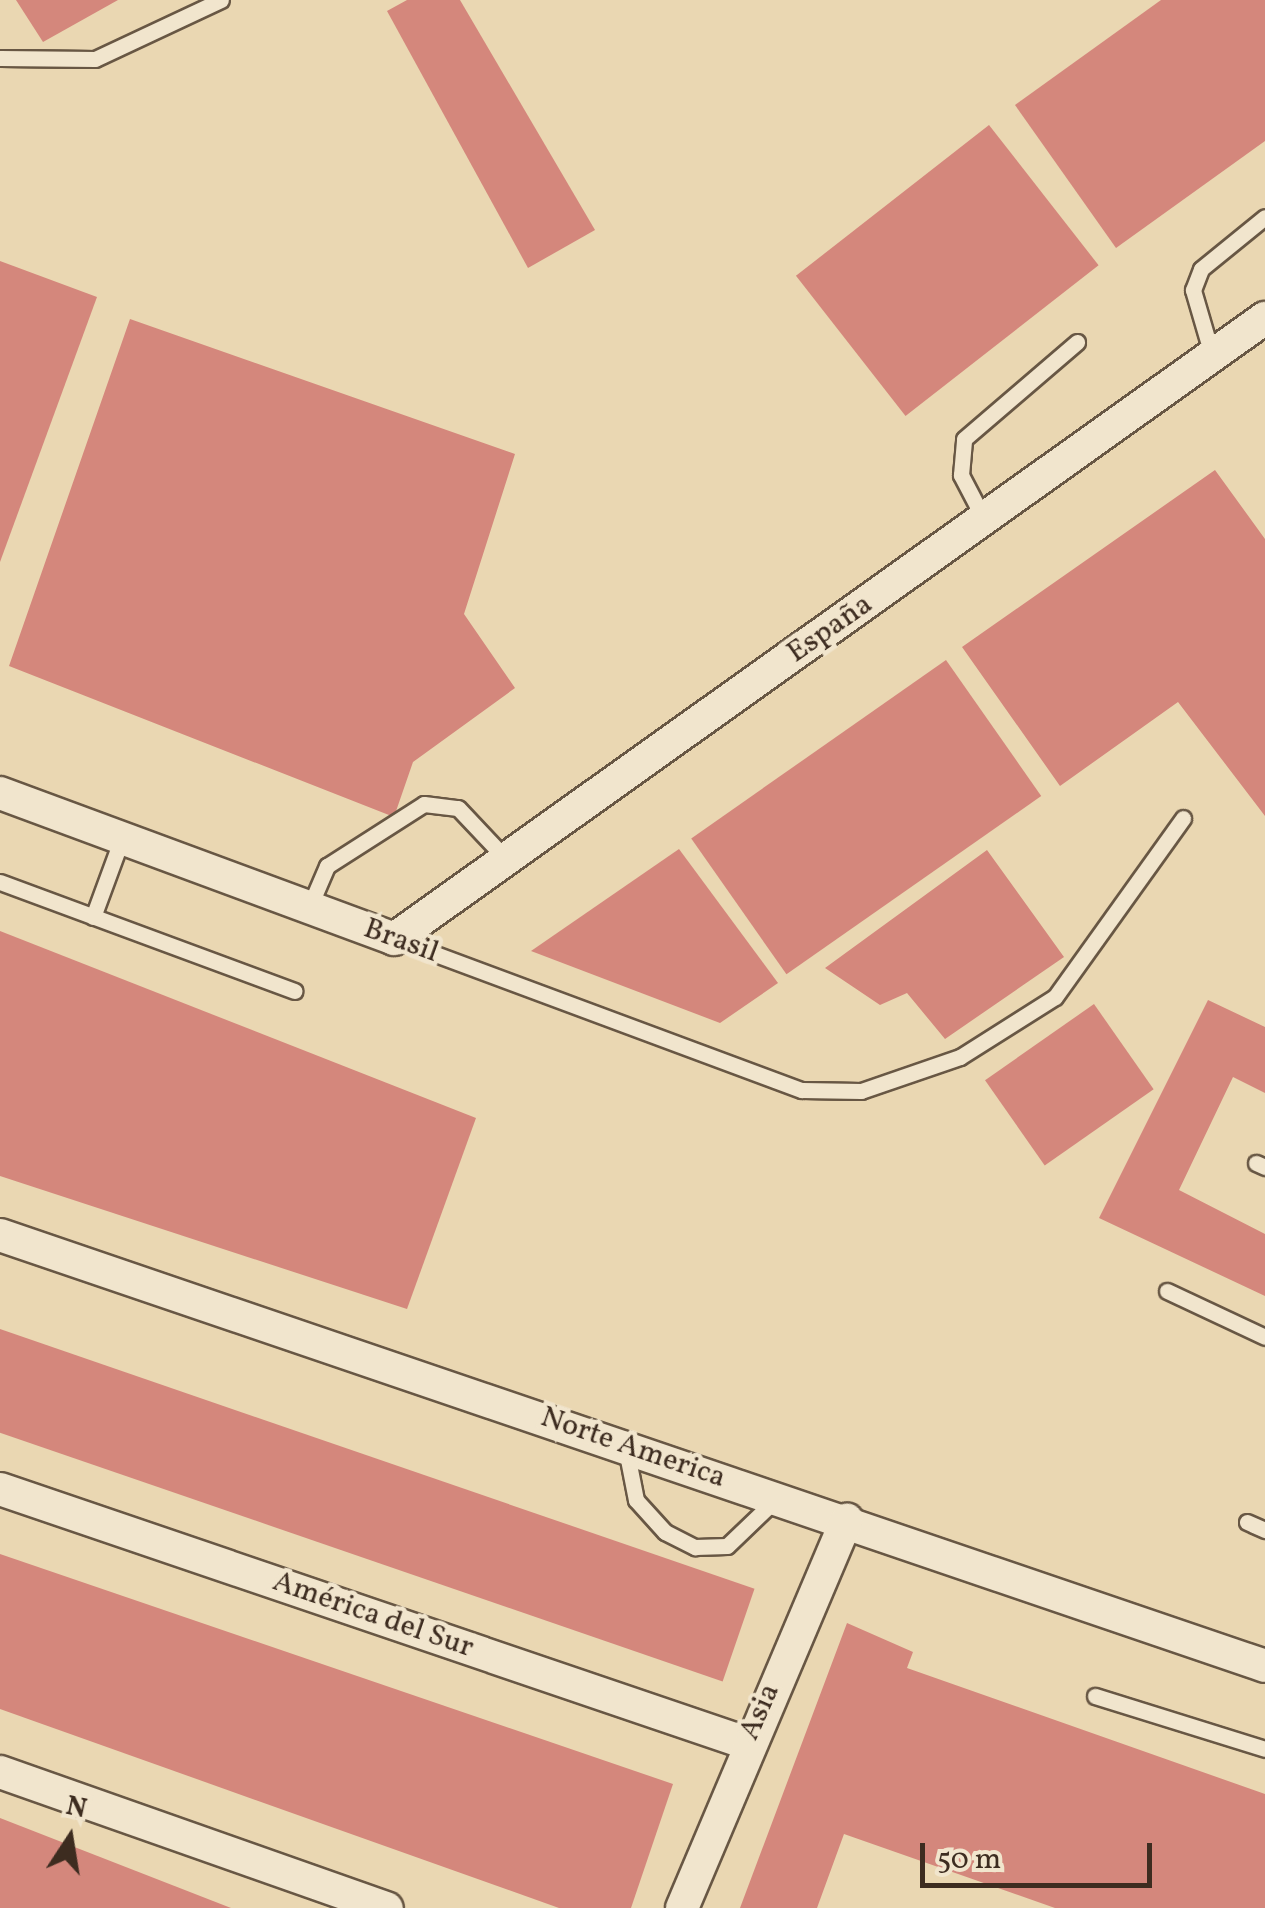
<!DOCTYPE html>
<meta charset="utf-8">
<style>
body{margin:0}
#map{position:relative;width:1265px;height:1908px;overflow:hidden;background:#ead7b2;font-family:Vollkorn,serif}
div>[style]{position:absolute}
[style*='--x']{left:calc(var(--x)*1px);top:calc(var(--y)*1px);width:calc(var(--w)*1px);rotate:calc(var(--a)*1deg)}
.building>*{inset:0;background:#d4877c;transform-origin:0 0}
.roads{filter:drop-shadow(2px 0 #685744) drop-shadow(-2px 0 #685744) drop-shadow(0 2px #685744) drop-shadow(0 -2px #685744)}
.service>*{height:15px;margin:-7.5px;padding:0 7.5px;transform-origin:7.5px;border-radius:7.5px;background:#f1e5cd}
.minor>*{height:32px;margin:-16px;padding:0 16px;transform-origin:16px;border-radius:16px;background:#f1e5cd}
span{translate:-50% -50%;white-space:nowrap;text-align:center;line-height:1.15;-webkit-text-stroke:9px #f1e5cd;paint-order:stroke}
.street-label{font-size:30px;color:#3d2c20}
.north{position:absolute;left:20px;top:1788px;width:100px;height:100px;-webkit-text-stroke:8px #f1e5cd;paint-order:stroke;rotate:12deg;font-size:28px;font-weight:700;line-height:40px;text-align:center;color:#3d2c20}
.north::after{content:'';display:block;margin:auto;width:35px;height:45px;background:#3d2c20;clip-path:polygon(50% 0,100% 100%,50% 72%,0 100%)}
.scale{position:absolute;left:920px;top:1843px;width:232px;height:45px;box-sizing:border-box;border:5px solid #3d2c20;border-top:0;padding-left:12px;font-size:30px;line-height:35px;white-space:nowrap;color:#3d2c20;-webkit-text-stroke:8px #f1e5cd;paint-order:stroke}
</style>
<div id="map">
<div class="building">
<div style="clip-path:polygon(16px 0,118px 0,43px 42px)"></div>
<div style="clip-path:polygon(407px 0,460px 0,595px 230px,528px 268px,387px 11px)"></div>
<div style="clip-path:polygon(1161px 0,1265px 0,1265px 141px,1116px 248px,1015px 105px)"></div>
<div style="left:989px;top:125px;width:178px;height:245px;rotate:52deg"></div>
<div style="clip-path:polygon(0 261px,97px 297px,0 562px)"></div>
<div style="clip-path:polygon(130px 319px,515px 454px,464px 614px,515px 688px,413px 762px,394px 817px,9px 666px)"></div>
<div style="clip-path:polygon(1215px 470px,1265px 539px,1265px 816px,1178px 702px,1060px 786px,962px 647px)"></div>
<div style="left:946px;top:660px;width:166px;height:311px;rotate:55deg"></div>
<div style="clip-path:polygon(679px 849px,778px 983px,720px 1023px,531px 951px)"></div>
<div style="clip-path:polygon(987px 850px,1064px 957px,945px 1039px,907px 993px,880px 1005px,825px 968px)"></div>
<div style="clip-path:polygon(0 931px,476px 1118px,407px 1309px,0 1176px)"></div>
<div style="clip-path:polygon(1208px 1000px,1265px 1027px,1265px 1093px,1233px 1077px,1179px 1190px,1265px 1234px,1265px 1296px,1099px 1218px)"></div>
<div style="left:1094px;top:1004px;width:104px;height:133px;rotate:55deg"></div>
<div style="left:0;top:1329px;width:798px;height:98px;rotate:19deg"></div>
<div style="clip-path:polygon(0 1554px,673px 1784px,631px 1908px,559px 1908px,0 1709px)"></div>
<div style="clip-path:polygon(847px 1623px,913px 1652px,907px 1668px,1265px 1794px,1265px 1908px,1055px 1908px,844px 1834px,817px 1908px,740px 1908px)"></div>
<div style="clip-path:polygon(0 1818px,231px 1908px,0 1908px)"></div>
</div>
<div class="roads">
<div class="service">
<div style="--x:0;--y:58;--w:95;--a:0.6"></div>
<div style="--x:95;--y:59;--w:139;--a:-25.1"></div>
<div style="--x:1212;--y:355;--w:68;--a:-106.3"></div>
<div style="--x:1193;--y:290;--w:22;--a:-69"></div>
<div style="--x:1201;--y:269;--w:82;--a:-39.1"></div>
<div style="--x:984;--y:519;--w:50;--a:-117.6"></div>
<div style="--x:961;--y:475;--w:36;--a:-85"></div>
<div style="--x:964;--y:439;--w:149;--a:-40.6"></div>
<div style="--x:0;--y:882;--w:314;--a:20.3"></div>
<div style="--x:309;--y:908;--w:46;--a:-66.8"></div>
<div style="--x:327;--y:866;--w:115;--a:-32.6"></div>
<div style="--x:424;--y:804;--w:34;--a:7"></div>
<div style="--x:458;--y:808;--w:70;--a:46.7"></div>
<div style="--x:93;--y:917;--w:84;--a:-69.8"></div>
<div style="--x:395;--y:939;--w:434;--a:20.4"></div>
<div style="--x:802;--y:1090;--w:59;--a:1"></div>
<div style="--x:861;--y:1091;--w:105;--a:-19"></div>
<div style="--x:960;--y:1057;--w:112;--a:-32.3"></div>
<div style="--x:1055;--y:997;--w:220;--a:-54.4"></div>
<div style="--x:1256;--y:1163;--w:10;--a:24"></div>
<div style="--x:1167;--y:1291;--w:108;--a:25.1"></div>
<div style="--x:626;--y:1449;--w:52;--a:78.9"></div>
<div style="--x:636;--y:1500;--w:43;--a:47.8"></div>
<div style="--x:665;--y:1532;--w:34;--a:27"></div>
<div style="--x:695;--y:1547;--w:32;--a:-2"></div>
<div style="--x:727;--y:1546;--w:66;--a:-43.8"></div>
<div style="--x:1247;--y:1522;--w:20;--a:24"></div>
<div style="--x:1095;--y:1696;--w:178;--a:17.3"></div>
</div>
<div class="minor">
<div style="--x:0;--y:793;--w:420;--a:20.3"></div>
<div style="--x:394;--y:939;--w:1070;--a:-35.49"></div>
<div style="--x:0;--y:1235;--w:1336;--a:18.81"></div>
<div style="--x:0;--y:1489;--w:788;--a:18.8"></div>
<div style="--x:0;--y:1772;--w:410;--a:19.4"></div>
<div style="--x:682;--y:1908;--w:422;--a:-67"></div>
</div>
</div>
<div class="street-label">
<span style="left:830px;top:629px;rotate:-35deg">España</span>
<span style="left:401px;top:941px;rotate:20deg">Brasil</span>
<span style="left:633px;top:1448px;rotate:19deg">Norte America</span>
<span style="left:373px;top:1615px;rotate:19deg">América del Sur</span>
<span style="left:760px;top:1712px;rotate:-66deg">Asia</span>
</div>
<div class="north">N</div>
<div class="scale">50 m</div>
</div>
